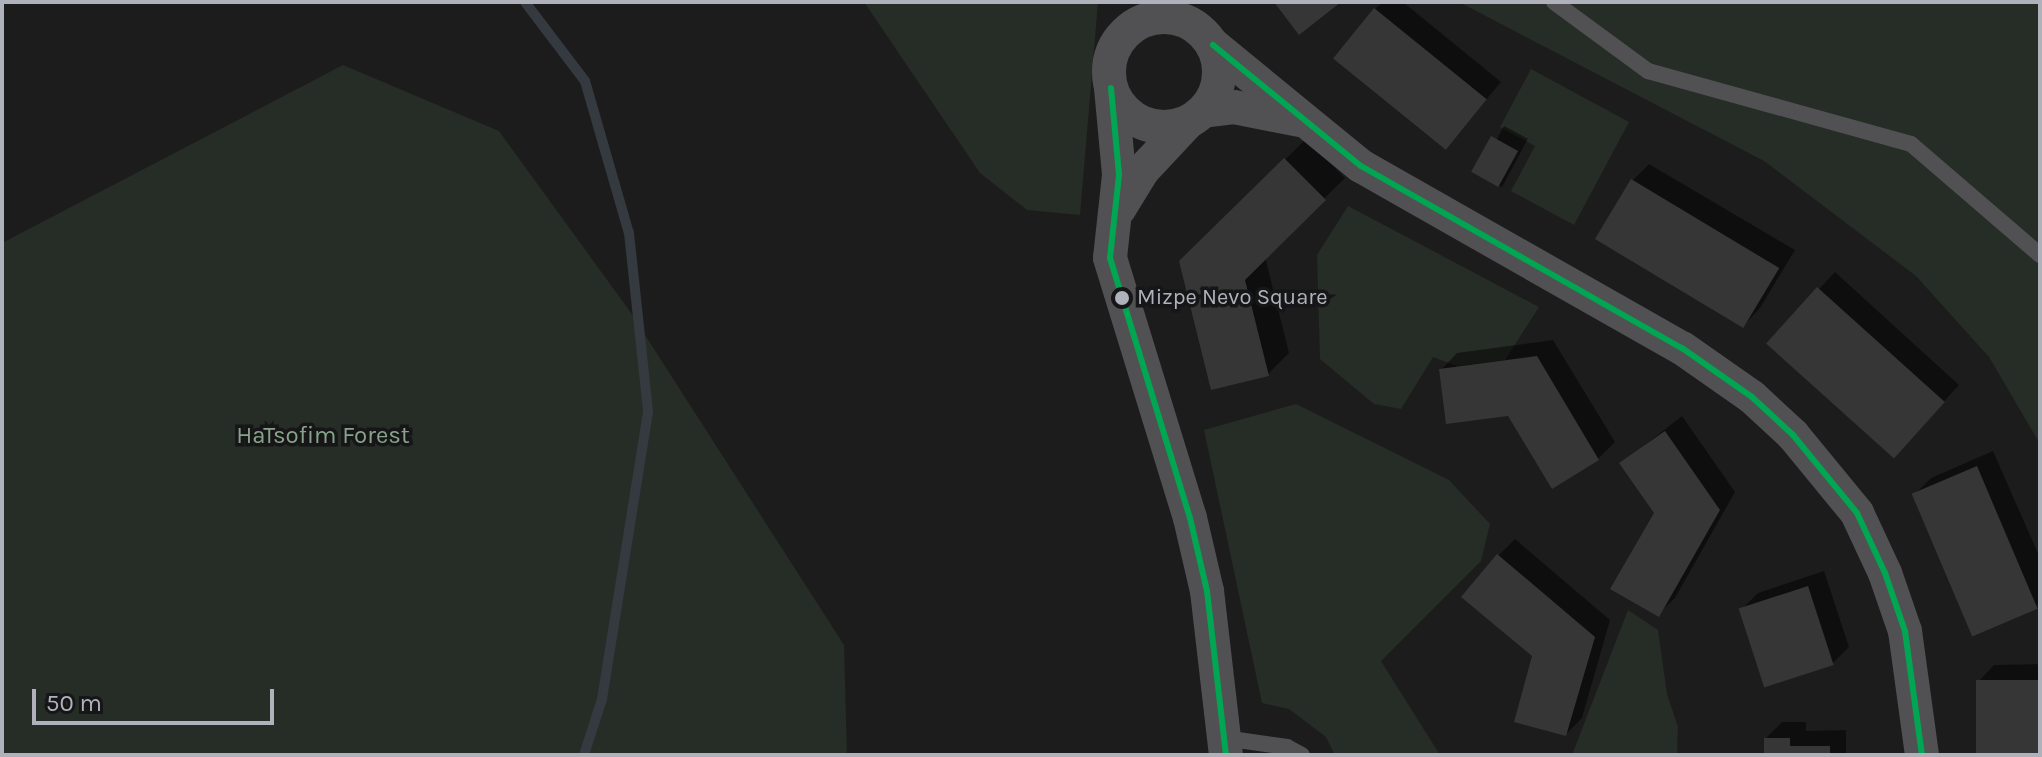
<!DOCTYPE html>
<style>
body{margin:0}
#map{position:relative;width:2042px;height:757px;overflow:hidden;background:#1c1c1c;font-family:Karla,sans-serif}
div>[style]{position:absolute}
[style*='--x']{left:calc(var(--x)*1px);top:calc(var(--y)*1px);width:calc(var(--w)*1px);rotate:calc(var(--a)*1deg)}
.green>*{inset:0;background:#262c26}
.shadow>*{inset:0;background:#0007;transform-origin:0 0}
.stream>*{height:10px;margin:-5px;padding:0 5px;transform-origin:5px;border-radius:5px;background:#343a40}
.building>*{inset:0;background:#363637;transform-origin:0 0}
.lane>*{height:16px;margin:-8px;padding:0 8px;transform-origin:8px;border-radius:8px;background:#515154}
.street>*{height:34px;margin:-17px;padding:0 17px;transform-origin:17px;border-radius:17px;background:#515154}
.street>.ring{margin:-17px;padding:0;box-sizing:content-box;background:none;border:34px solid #515154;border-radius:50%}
.bus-1>*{height:6px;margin:-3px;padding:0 3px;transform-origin:3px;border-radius:3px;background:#00a651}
.dots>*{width:22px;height:22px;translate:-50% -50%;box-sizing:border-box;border:4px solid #161618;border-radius:50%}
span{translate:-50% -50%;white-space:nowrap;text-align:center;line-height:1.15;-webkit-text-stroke:7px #161618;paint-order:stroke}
.bus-label{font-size:22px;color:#afb2ba}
.left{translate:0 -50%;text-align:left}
.park-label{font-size:24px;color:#88a38a}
.frame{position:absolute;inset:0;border:4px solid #afb2ba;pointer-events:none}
.scale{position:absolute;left:32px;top:689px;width:242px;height:36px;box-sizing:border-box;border:4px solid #afb2ba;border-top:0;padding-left:10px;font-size:24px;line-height:28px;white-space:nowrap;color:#afb2ba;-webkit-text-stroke:6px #161618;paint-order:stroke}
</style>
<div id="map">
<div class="green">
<div style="clip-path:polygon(864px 2px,1098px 2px,1080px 215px,1027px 210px,980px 173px)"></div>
<div style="clip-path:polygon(1459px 2px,2040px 2px,2040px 444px,1989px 357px,1916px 276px,1764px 161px)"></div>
<div style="clip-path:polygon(343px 65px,499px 131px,629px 310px,844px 645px,847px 755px,2px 755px,2px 243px)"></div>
<div style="clip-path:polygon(1531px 69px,1629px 122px,1574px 225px,1511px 191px,1535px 146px,1500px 127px)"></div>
<div style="clip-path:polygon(1348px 206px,1539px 307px,1505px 360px,1457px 366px,1433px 357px,1401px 409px,1374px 404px,1320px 359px,1317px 255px)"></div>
<div style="clip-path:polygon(1296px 404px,1449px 480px,1490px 524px,1481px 561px,1381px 661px,1440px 755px,1335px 755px,1326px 737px,1289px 709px,1262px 703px,1204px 430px)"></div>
<div style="clip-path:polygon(1628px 610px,1658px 630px,1667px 694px,1678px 727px,1677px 755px,1572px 755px)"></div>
</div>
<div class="shadow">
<div style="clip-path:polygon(1383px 2px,1403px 2px,1501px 82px,1446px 147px,1375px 9px)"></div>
<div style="left:1504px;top:126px;width:27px;height:55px;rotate:28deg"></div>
<div style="clip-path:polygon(1306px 139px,1345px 178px,1265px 257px,1289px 353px,1268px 374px,1181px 262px)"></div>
<div style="clip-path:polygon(1649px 164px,1795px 250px,1760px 308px,1744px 325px,1633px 180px)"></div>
<div style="clip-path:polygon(1835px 272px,1959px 385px,1909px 440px,1819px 289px)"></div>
<div style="clip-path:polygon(1553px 340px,1615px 442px,1598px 459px,1441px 370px,1457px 353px)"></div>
<div style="clip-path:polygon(1682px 416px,1735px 492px,1675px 598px,1658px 614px,1656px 513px,1622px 463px)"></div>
<div style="clip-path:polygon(1993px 451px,2040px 558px,2040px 604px,1975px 634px,1914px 495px,1931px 478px)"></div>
<div style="clip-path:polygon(1515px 539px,1610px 620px,1582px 718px,1566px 734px,1498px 556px)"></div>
<div style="clip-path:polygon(1824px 571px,1849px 647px,1833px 663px,1741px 610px,1758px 593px)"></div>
<div style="clip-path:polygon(2040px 664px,2040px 755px,1979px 755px,1978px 682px,1994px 665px)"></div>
<div style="clip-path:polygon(1782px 722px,1806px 722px,1806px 731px,1846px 730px,1846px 755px,1766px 755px,1766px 738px)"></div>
</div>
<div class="stream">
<div style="--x:525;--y:2;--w:99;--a:52.8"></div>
<div style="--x:585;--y:81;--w:158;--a:73.9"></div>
<div style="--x:629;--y:233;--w:180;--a:83.9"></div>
<div style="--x:648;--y:412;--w:291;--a:99.1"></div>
<div style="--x:602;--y:699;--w:59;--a:107.8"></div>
</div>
<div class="building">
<div style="clip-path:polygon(1274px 2px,1341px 2px,1299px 35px)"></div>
<div style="left:1374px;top:8px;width:145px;height:65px;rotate:39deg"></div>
<div style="left:1491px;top:136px;width:31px;height:41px;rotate:29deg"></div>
<div style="clip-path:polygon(1284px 158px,1326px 200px,1245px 280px,1269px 376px,1211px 390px,1179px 261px)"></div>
<div style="left:1631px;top:179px;width:173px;height:70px;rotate:31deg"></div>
<div style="left:1817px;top:287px;width:172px;height:76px;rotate:42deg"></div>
<div style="clip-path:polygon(1537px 356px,1599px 460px,1552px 489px,1508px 416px,1446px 424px,1439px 369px)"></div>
<div style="clip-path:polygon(1665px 431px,1720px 510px,1659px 617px,1610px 589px,1654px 513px,1619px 463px)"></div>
<div style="left:1977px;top:466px;width:155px;height:71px;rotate:67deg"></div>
<div style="clip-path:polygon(1497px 554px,1595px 637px,1566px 736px,1514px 722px,1532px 656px,1461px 597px)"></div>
<div style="left:1808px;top:586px;width:83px;height:73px;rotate:72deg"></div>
<div style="left:2040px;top:680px;width:75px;height:64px;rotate:90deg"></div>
<div style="clip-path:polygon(1764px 738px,1790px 738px,1790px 746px,1830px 746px,1830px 755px,1764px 755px)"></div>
</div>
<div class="lane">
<div style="--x:1554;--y:2;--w:117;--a:36.3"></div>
<div style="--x:1648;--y:71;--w:273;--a:15.5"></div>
<div style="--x:1911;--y:144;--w:170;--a:40.7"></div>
<div style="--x:1224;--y:738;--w:64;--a:8.1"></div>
<div style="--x:1287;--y:747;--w:17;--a:28"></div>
</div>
<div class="street">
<div class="ring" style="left:1109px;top:17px;width:76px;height:76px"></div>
<div style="--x:1213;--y:45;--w:191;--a:39.3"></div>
<div style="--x:1361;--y:166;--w:369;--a:29.6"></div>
<div style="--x:1682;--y:348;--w:85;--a:35"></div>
<div style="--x:1752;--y:397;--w:56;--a:42.8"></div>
<div style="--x:1793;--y:435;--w:101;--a:50.6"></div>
<div style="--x:1857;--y:513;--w:66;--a:65"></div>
<div style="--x:1885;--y:573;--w:61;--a:71"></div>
<div style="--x:1905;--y:631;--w:125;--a:82.2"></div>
<div style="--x:1111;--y:88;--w:87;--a:84.7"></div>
<div style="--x:1119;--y:175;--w:83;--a:96.2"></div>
<div style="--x:1110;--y:258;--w:272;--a:72.9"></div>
<div style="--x:1190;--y:518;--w:75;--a:76.9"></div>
<div style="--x:1207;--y:591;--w:165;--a:83.4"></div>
<div style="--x:1203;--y:111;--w:31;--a:-7"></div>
<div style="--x:1234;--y:107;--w:66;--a:11.3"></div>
<div style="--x:1119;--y:209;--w:46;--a:-58.4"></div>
<div style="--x:1143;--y:170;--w:66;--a:-46.8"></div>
</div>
<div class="bus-1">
<div style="--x:1213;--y:45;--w:191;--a:39.3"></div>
<div style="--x:1361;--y:166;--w:369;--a:29.6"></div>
<div style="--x:1682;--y:348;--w:85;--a:35"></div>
<div style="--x:1752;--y:397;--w:56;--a:42.8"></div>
<div style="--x:1793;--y:435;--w:101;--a:50.6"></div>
<div style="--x:1857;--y:513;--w:66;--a:65"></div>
<div style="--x:1885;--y:573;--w:61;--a:71"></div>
<div style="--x:1905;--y:631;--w:125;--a:82.2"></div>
<div style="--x:1111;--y:88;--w:87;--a:84.7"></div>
<div style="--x:1119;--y:175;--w:83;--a:96.2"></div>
<div style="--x:1110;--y:258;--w:272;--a:72.9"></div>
<div style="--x:1190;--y:518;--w:75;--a:76.9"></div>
<div style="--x:1207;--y:591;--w:165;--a:83.4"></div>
</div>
<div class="dots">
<div style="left:1122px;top:298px;background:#afb2ba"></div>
</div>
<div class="bus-label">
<span class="left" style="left:1137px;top:298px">Mizpe Nevo Square</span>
</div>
<div class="park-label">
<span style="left:323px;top:436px">HaTsofim Forest</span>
</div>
<div class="frame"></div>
<div class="scale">50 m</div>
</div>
